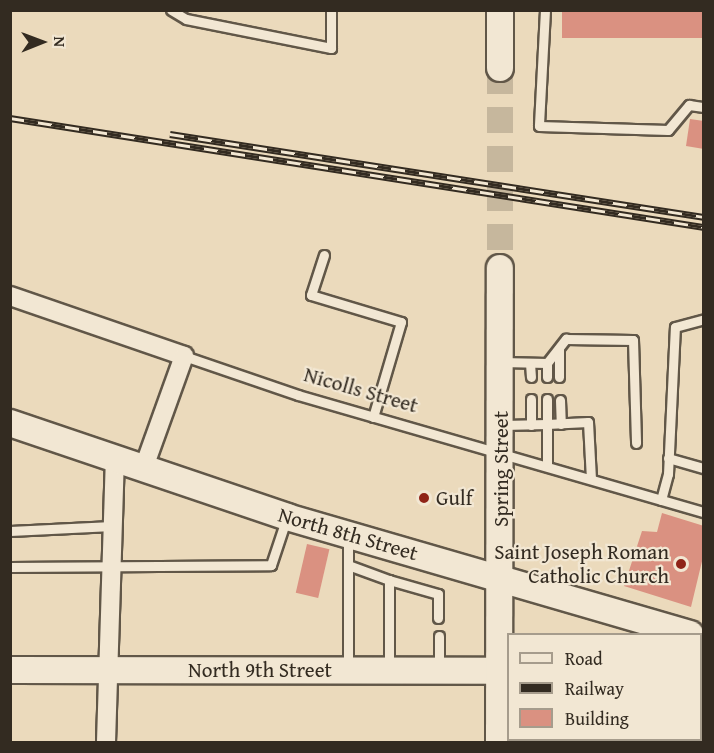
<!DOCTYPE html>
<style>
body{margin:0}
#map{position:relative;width:714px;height:753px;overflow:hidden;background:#ebdabc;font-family:"Gentium Book Plus",serif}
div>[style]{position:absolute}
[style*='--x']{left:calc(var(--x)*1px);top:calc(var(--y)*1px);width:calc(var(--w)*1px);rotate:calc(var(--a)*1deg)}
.building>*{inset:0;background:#da9181;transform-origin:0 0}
.secondary-tunnel>*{height:26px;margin-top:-13px;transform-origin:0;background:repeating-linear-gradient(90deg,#c6b79d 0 26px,transparent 0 39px)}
.roads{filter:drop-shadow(2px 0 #615748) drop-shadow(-2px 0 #615748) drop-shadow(0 2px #615748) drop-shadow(0 -2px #615748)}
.lane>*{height:9px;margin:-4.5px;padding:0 4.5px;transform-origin:4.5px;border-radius:4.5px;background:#f2e7d3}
.street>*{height:18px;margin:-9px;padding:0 9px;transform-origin:9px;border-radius:9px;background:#f2e7d3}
.secondary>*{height:26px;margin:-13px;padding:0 13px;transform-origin:13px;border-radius:13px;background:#f2e7d3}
.rail>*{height:7px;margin-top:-3.5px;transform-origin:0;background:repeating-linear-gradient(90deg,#f2e7d3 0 14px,#332b21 0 28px);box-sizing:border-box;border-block:2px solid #332b21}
.dots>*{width:16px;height:16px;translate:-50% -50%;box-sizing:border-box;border:3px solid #f2e7d3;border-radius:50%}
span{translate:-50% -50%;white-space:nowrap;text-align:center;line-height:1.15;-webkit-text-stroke:4.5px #f2e7d3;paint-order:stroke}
.street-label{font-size:21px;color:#332b21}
.poi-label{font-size:21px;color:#332b21}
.left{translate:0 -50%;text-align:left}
.right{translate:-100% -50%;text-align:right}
.frame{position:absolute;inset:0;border:12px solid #332b21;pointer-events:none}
.legend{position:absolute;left:507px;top:633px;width:195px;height:108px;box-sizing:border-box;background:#f2e7d3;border:2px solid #a69c8c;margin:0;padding:8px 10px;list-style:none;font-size:18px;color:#332b21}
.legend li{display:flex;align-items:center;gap:12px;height:30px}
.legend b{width:30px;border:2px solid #a69c8c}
.north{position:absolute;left:12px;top:12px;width:60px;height:60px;-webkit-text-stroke:4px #f2e7d3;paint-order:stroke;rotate:89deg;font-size:16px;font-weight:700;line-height:24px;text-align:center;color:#332b21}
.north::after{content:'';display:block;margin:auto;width:21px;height:27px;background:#332b21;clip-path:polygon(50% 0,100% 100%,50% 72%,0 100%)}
</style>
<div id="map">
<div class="building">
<div style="left:562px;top:10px;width:142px;height:28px"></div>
<div style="clip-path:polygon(690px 119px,704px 121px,704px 149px,686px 146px)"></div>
<div style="clip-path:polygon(662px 513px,704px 526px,704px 553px,691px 607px,624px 586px,642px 531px,657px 532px)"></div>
<div style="left:307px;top:544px;width:23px;height:50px;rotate:13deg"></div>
</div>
<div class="secondary-tunnel">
<div style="--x:500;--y:68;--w:200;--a:90"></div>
</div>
<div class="roads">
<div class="lane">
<div style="--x:171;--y:10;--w:17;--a:31"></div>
<div style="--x:186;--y:19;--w:148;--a:11.3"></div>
<div style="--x:331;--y:48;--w:38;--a:-90"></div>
<div style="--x:545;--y:10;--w:116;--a:93"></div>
<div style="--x:539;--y:126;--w:129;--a:1.8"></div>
<div style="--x:668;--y:130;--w:33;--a:-50"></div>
<div style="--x:689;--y:105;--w:15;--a:8"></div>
<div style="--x:324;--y:255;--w:42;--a:108"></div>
<div style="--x:311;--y:295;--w:94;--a:16.7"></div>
<div style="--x:401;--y:322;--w:99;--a:106.4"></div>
<div style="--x:559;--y:349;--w:28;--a:90"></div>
<div style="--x:184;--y:356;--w:120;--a:18.9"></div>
<div style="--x:298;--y:395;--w:423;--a:16.1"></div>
<div style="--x:501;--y:362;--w:46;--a:1.2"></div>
<div style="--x:547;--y:363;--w:14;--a:90"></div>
<div style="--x:530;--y:363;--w:14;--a:86"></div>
<div style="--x:547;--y:363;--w:31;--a:-52"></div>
<div style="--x:566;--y:339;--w:67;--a:0.9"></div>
<div style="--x:633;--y:340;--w:103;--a:88.3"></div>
<div style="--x:531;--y:399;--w:26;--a:90"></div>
<div style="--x:560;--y:400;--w:24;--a:88"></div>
<div style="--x:503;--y:425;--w:44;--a:-1.3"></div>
<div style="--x:547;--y:424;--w:25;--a:-90"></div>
<div style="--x:668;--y:458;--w:37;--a:16"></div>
<div style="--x:547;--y:466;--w:42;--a:-90"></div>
<div style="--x:547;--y:424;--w:41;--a:-2.8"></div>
<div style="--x:588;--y:422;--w:57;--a:87"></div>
<div style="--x:661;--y:500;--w:27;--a:-75"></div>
<div style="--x:668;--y:474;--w:147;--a:-87.3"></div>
<div style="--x:675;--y:327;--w:30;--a:-15"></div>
<div style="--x:10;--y:531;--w:102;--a:-2.8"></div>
<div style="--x:348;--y:565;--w:44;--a:20.1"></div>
<div style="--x:389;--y:580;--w:89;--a:90"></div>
<div style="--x:10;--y:567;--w:261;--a:-0.4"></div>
<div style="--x:271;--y:565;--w:47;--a:-71.6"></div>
<div style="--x:389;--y:580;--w:51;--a:15.9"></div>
<div style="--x:438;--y:594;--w:24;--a:90"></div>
<div style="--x:439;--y:636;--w:33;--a:90"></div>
<div style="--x:348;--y:668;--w:130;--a:-90"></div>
<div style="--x:547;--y:740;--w:2;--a:90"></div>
<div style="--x:617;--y:742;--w:2;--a:-90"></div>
</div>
<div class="street">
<div style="--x:10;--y:296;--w:184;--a:19"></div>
<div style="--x:184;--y:356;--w:118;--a:109.8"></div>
<div style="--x:106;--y:742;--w:282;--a:-88.2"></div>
</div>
<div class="secondary">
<div style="--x:500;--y:68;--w:58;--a:-90"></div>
<div style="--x:10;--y:423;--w:293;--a:18.7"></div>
<div style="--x:287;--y:517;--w:420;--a:16.2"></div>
<div style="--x:10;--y:670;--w:498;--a:0.1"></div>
<div style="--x:700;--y:672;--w:4;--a:0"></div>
<div style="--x:499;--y:742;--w:474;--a:-89.9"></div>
</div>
</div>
<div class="rail">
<div style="--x:10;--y:118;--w:703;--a:8.93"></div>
<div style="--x:170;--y:134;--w:540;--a:8.83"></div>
</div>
<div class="dots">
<div style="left:424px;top:498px;background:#8f2418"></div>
<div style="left:681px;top:564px;background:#8f2418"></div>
</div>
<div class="street-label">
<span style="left:361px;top:390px;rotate:16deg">Nicolls Street</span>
<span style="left:501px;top:469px;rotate:-90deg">Spring Street</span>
<span style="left:348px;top:534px;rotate:16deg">North 8th Street</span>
<span style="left:260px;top:670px">North 9th Street</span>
</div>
<div class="poi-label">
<span class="left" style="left:436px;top:498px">Gulf</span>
<span class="right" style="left:669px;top:564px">Saint Joseph Roman<br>Catholic Church</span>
</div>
<div class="frame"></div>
<ul class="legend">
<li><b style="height:8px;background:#f2e7d3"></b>Road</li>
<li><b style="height:8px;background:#332b21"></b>Railway</li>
<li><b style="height:16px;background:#da9181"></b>Building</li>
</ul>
<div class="north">N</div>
</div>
